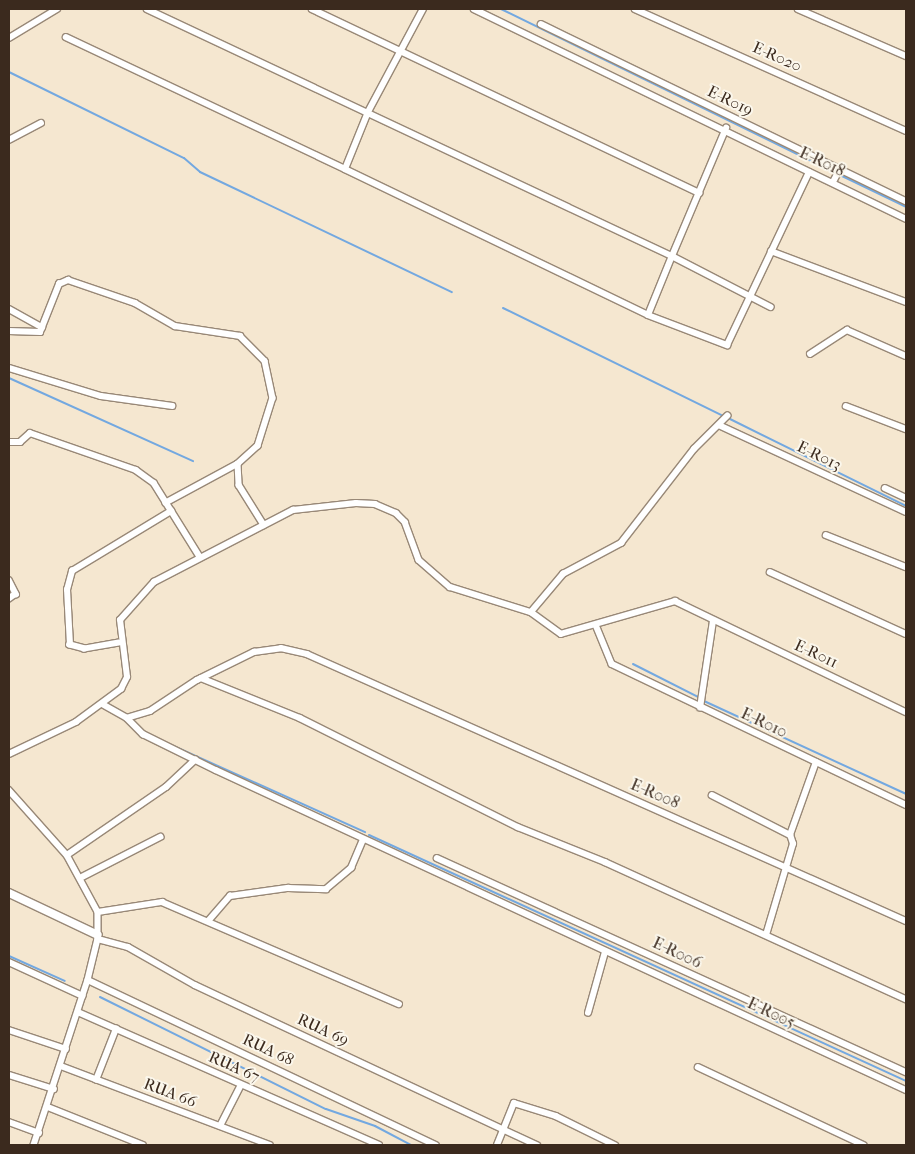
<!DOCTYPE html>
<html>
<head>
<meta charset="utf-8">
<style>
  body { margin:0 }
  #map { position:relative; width:915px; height:1154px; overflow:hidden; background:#f5e7d0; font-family:"IM FELL French Canon",serif }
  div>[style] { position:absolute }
  .stream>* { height:2px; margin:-1px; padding:0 1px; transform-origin:1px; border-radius:1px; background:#73a8e0 }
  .roads { filter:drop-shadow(1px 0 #988877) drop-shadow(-1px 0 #988877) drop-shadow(0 1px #988877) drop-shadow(0 -1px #988877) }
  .street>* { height:5.5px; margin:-2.75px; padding:0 2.75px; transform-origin:2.75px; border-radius:2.75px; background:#fff }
  .secondary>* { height:8px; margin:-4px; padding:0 4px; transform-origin:4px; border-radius:4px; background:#fff }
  span { translate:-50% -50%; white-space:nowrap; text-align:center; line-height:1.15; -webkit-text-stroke:4px #fbf7ec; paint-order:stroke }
  .street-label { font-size:16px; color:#3b2a1e }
  .frame { position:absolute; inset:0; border:10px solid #3b2a1e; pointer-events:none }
</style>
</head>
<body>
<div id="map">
  <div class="stream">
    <i style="left:501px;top:9px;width:370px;rotate:26.1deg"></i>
    <i style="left:9px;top:72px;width:195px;rotate:26.2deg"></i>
    <i style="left:184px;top:158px;width:21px;rotate:41deg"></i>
    <i style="left:200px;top:172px;width:279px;rotate:25.5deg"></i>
    <i style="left:842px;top:176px;width:71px;rotate:25.8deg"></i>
    <i style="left:503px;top:308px;width:245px;rotate:26.1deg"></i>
    <i style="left:9px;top:378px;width:202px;rotate:24.3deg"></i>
    <i style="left:728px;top:418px;width:199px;rotate:26.3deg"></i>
    <i style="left:633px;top:664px;width:75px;rotate:26.9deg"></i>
    <i style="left:704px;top:701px;width:222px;rotate:24.7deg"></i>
    <i style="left:169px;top:744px;width:215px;rotate:24.2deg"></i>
    <i style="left:369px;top:835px;width:591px;rotate:24.61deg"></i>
    <i style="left:9px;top:956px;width:61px;rotate:24.1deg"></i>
    <i style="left:100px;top:997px;width:252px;rotate:26.4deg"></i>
    <i style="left:326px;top:1109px;width:52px;rotate:19.1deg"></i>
    <i style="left:375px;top:1126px;width:41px;rotate:27.8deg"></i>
  </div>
  <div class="roads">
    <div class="street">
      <i style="left:147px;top:9px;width:580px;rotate:25.2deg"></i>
      <i style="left:672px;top:256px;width:139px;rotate:-67.1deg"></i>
      <i style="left:312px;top:9px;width:429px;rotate:25.4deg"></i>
      <i style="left:474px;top:9px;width:480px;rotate:25.9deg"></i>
      <i style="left:635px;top:9px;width:297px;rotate:24.2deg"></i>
      <i style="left:798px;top:9px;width:118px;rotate:23.5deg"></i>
      <i style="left:541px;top:24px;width:406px;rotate:25.9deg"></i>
      <i style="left:66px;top:37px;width:309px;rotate:25.3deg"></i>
      <i style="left:345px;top:169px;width:61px;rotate:-68deg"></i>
      <i style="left:368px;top:112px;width:117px;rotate:-61.9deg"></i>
      <i style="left:9px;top:38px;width:56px;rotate:-31.1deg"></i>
      <i style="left:9px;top:140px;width:36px;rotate:-28deg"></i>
      <i style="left:345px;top:169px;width:336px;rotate:25.7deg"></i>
      <i style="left:648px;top:315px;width:85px;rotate:20.8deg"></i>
      <i style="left:727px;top:345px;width:191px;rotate:-64.6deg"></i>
      <i style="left:833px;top:182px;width:15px;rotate:-62deg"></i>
      <i style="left:771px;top:251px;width:144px;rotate:20.7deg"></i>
      <i style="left:9px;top:309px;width:38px;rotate:29deg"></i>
      <i style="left:648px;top:315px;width:64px;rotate:-67.9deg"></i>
      <i style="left:672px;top:256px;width:111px;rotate:27.3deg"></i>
      <i style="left:9px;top:331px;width:31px;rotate:2deg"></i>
      <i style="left:40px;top:332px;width:52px;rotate:-68.4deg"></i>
      <i style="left:59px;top:284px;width:10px;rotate:-24deg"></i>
      <i style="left:68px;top:280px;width:71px;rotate:18.9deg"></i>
      <i style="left:135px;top:303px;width:46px;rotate:29.9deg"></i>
      <i style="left:175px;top:326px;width:66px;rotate:8.7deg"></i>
      <i style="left:240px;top:336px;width:35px;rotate:45deg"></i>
      <i style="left:265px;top:361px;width:38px;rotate:78deg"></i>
      <i style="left:273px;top:398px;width:50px;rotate:107.4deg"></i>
      <i style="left:258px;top:446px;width:27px;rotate:138deg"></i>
      <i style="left:238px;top:464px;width:82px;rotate:151.6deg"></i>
      <i style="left:810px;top:354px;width:44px;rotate:-33deg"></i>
      <i style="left:847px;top:330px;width:64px;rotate:23.8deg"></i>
      <i style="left:9px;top:368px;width:96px;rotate:16.9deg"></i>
      <i style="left:101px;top:396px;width:72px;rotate:8deg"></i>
      <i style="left:846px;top:406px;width:64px;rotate:21deg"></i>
      <i style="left:719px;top:425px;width:206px;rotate:24.9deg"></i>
      <i style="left:9px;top:442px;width:11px"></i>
      <i style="left:20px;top:442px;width:13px;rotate:-42deg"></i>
      <i style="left:30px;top:433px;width:112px;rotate:19.2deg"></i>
      <i style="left:136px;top:470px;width:22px;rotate:36deg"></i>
      <i style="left:154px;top:483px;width:87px;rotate:58.1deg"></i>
      <i style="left:238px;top:464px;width:21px;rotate:87deg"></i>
      <i style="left:239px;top:485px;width:47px;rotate:58deg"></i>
      <i style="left:885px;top:488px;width:23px;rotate:25deg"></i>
      <i style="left:826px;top:535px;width:86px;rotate:21.8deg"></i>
      <i style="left:770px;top:572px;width:149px;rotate:24.5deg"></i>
      <i style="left:9px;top:580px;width:16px;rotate:63deg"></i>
      <i style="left:16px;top:594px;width:9px;rotate:144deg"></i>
      <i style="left:531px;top:612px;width:50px;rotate:-49.9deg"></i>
      <i style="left:563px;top:574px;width:66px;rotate:-28.1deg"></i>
      <i style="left:621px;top:543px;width:119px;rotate:-52.2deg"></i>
      <i style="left:694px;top:449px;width:47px;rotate:-45deg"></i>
      <i style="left:596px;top:625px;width:42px;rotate:67.7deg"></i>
      <i style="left:612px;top:664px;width:326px;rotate:25.6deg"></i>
      <i style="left:119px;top:643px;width:35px;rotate:170deg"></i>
      <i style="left:85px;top:649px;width:16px;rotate:-165deg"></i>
      <i style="left:70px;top:645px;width:55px;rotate:-93.1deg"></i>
      <i style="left:67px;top:590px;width:20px;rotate:-75deg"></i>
      <i style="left:72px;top:571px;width:116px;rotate:-31.2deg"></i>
      <i style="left:201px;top:678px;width:107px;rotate:22deg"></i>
      <i style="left:300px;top:718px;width:244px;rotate:26.6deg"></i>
      <i style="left:518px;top:827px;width:94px;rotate:21.9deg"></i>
      <i style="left:605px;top:862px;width:331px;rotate:24.5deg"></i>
      <i style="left:104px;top:705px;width:26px;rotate:29deg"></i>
      <i style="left:127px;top:718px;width:23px;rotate:45deg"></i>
      <i style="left:143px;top:734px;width:81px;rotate:26.3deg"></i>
      <i style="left:216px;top:770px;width:761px;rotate:24.88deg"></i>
      <i style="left:700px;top:708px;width:88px;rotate:-81.5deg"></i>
      <i style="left:127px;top:718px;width:24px;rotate:-17deg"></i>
      <i style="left:150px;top:711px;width:56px;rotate:-33.4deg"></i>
      <i style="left:197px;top:680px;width:64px;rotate:-26.2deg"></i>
      <i style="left:254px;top:652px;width:27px;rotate:-8deg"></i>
      <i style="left:281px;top:648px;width:27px;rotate:13deg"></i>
      <i style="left:307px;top:654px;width:656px;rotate:24.02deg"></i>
      <i style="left:9px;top:754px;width:74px;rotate:-25.5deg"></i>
      <i style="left:76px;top:722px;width:56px;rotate:-36.3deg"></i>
      <i style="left:121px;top:689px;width:13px;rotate:-63deg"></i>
      <i style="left:127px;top:677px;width:57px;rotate:-97deg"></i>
      <i style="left:120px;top:620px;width:51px;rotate:-48.2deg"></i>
      <i style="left:154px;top:582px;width:157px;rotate:-27.4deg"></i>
      <i style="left:293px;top:510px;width:63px;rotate:-6.3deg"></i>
      <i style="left:356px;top:503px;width:19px;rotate:3deg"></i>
      <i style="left:375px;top:504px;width:23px;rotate:23deg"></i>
      <i style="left:396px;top:513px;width:13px;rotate:45deg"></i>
      <i style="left:405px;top:522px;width:40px;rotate:69.8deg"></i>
      <i style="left:419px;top:560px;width:41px;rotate:41.1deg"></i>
      <i style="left:450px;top:587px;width:85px;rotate:17.2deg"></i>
      <i style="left:531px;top:612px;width:37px;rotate:36deg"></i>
      <i style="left:561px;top:634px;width:119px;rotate:-16.1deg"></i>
      <i style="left:675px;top:601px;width:256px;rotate:25.7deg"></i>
      <i style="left:9px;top:790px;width:87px;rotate:48.3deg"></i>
      <i style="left:67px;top:855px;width:65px;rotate:61.5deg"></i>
      <i style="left:98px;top:912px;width:27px;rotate:90deg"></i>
      <i style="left:98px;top:939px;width:42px;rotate:103.7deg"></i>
      <i style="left:88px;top:980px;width:174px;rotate:108.1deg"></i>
      <i style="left:712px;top:795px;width:88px;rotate:27.1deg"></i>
      <i style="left:790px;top:835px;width:77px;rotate:-70.4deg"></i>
      <i style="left:67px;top:855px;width:120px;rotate:-34.5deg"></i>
      <i style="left:166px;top:787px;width:40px;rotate:-43deg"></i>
      <i style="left:437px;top:858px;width:516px;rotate:24.53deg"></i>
      <i style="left:82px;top:877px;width:88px;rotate:-27.1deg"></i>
      <i style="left:98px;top:912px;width:65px;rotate:-8.9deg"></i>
      <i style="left:162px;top:902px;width:258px;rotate:23.3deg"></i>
      <i style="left:209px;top:920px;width:32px;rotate:-49deg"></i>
      <i style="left:230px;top:896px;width:59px;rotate:-7.9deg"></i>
      <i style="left:288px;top:888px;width:38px;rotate:2deg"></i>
      <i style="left:326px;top:889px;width:33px;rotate:-40deg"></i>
      <i style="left:351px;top:868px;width:30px;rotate:-67deg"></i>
      <i style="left:766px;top:935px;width:95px;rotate:-73.5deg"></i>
      <i style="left:793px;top:844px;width:9px;rotate:-108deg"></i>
      <i style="left:98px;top:939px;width:31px;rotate:15deg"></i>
      <i style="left:128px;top:947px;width:77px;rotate:29.6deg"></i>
      <i style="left:195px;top:985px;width:378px;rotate:25.1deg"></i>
      <i style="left:9px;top:962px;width:81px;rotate:24.7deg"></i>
      <i style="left:88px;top:980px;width:385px;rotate:25.4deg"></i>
      <i style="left:78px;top:1012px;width:329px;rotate:23.8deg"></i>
      <i style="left:588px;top:1013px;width:63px;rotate:-74.4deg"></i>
      <i style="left:9px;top:1030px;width:60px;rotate:18.4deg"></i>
      <i style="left:61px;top:1066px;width:223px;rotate:20.7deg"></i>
      <i style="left:698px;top:1067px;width:183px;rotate:25.2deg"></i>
      <i style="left:9px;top:1075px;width:47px;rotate:17.3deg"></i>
      <i style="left:96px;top:1080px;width:55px;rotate:-68.6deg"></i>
      <i style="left:48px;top:1107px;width:102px;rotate:21.8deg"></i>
      <i style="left:9px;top:1122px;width:32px;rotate:20deg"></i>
      <i style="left:220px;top:1126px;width:46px;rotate:-62.9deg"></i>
      <i style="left:497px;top:1145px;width:45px;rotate:-68deg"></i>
      <i style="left:514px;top:1103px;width:44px;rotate:17.2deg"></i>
      <i style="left:556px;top:1116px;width:66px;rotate:26.2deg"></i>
    </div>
    <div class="secondary">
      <i style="left:9px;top:893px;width:98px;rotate:25.3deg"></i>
    </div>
  </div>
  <div class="street-label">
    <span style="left:777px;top:57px;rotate:24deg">E-R020</span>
    <span style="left:730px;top:101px;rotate:26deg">E-R019</span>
    <span style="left:822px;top:162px;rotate:25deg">E-R018</span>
    <span style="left:819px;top:456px;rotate:26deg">E-R013</span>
    <span style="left:816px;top:654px;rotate:25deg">E-R011</span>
    <span style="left:764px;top:723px;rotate:25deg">E-R010</span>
    <span style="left:655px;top:794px;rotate:23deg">E-R008</span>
    <span style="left:677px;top:953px;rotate:25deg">E-R006</span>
    <span style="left:771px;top:1013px;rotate:25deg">E-R005</span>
    <span style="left:323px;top:1030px;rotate:25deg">RUA 69</span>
    <span style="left:268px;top:1050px;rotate:25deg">RUA 68</span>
    <span style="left:234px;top:1067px;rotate:24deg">RUA 67</span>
    <span style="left:170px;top:1093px;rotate:21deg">RUA 66</span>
  </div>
  <div class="frame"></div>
</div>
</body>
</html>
